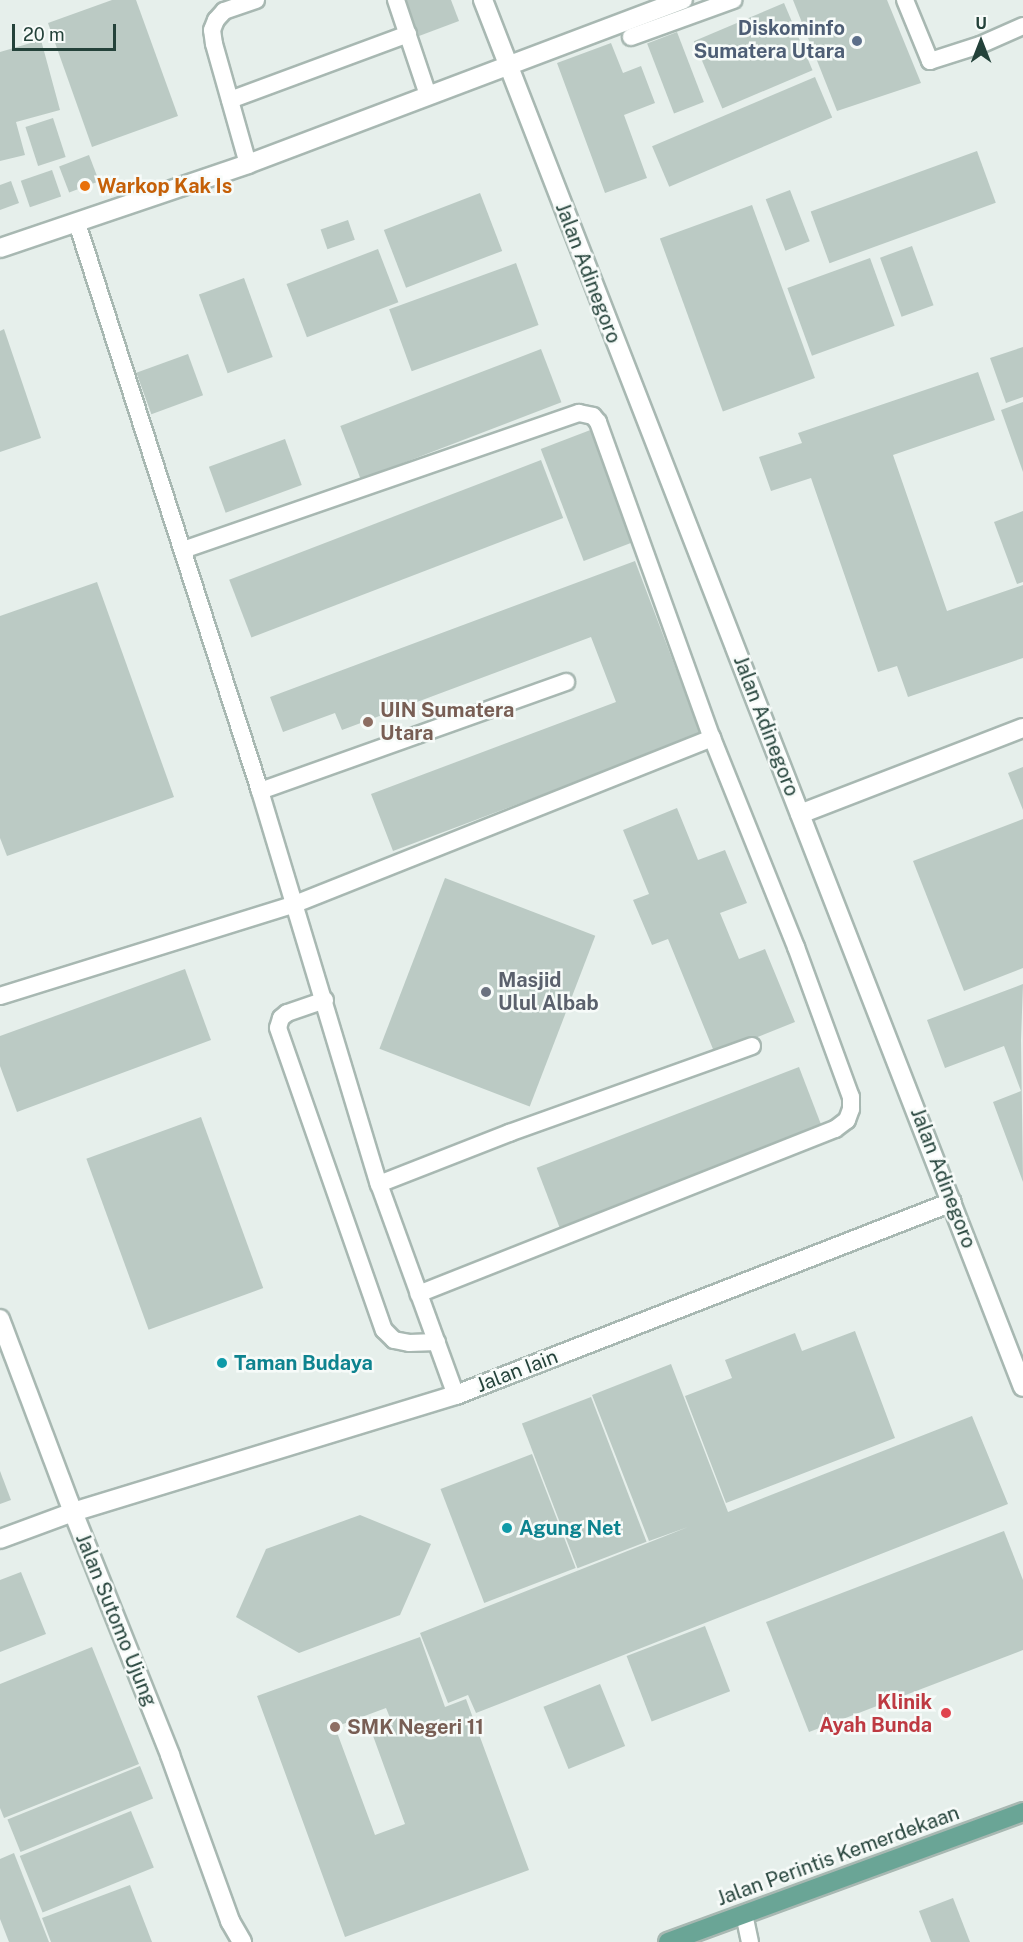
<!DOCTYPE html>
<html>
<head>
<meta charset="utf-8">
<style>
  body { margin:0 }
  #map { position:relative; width:1023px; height:1942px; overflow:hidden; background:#e6efeb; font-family:"Public Sans",sans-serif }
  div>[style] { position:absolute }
  .building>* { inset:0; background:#bbcac4; transform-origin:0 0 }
  .roads { filter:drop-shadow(2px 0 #a8b8b2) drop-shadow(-2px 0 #a8b8b2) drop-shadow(0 2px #a8b8b2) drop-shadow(0 -2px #a8b8b2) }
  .lane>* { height:16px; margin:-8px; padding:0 8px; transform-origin:8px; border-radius:8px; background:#fff }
  .street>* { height:18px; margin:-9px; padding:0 9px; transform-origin:9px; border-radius:9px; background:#fff }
  .secondary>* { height:18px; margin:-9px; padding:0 9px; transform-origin:9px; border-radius:9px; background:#fff }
  .primary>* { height:18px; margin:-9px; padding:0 9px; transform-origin:9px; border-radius:9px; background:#6aa596 }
  .dots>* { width:16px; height:16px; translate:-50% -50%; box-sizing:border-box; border:3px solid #f7fbf9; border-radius:50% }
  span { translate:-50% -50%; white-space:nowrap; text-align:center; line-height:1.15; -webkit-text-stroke:5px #f7fbf9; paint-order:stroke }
  .service-label { font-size:20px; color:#4e5e75; font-weight:700 }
  .right { translate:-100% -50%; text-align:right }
  .food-label { font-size:20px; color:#c56008; font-weight:700 }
  .left { translate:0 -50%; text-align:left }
  .street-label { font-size:20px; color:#24423a }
  .education-label { font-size:20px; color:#785e54; font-weight:700 }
  .worship-label { font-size:20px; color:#5b616d; font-weight:700 }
  .culture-label { font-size:20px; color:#0d838f; font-weight:700 }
  .health-label { font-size:20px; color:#be3a42; font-weight:700 }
  .north { position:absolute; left:951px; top:12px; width:60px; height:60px; -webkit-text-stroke:4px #f7fbf9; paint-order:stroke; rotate:0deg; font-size:16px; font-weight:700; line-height:24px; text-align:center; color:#24423a }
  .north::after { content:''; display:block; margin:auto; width:21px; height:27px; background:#24423a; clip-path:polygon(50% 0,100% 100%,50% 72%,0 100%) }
  .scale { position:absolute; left:12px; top:24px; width:104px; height:27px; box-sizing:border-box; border:3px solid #24423a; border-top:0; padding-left:8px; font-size:18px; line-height:21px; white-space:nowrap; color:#24423a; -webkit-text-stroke:4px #f7fbf9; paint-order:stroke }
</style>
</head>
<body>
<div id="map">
  <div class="building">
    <i style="clip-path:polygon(112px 0,136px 0,178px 116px,92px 147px,48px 23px)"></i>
    <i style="clip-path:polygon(406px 0,451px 0,459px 21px,419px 36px)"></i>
    <i style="clip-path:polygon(793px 0,887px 0,921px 83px,837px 111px)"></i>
    <i style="left:784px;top:3px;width:73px;height:98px;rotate:67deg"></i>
    <i style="left:677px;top:32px;width:75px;height:32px;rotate:69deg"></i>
    <i style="clip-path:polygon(41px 40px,60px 110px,16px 122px,25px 155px,0 161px,0 52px)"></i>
    <i style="clip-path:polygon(611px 43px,623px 73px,641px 66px,655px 103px,624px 115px,647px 178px,605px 193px,557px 63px)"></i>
    <i style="left:815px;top:77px;width:44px;height:177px;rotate:67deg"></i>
    <i style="left:53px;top:118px;width:41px;height:29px;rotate:72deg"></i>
    <i style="left:977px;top:151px;width:55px;height:177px;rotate:70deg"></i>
    <i style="left:89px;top:155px;width:28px;height:32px;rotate:69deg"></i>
    <i style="left:52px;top:170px;width:28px;height:33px;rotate:71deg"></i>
    <i style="clip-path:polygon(11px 181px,19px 203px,0 210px,0 185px)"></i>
    <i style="left:790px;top:190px;width:55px;height:26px;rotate:69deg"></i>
    <i style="left:480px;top:193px;width:62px;height:103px;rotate:69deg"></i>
    <i style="left:752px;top:205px;width:184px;height:98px;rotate:70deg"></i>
    <i style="left:348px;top:220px;width:21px;height:29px;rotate:71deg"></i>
    <i style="left:912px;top:246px;width:63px;height:34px;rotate:70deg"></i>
    <i style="left:378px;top:249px;width:57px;height:98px;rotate:69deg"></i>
    <i style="left:870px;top:258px;width:72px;height:88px;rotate:70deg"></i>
    <i style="left:516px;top:263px;width:66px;height:135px;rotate:70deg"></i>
    <i style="left:244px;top:278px;width:84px;height:48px;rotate:70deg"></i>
    <i style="clip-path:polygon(4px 329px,41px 438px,0 452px,0 331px)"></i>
    <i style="clip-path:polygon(1023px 347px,1023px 397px,1006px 403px,990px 358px)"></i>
    <i style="left:541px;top:349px;width:57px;height:215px;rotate:69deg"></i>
    <i style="left:188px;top:354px;width:44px;height:55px;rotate:70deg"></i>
    <i style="clip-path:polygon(978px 372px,995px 420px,893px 455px,947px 611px,1023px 585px,1023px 658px,908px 697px,897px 666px,878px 672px,811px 478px,771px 491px,759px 457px,802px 443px,798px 433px)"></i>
    <i style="clip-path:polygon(1023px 402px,1023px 472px,1001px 410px)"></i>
    <i style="left:593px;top:429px;width:120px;height:56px;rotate:69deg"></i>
    <i style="left:285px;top:439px;width:49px;height:81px;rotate:70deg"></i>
    <i style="left:541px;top:460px;width:62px;height:334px;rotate:69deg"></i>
    <i style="clip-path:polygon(1023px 511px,1023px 582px,1017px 584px,994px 522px)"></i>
    <i style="clip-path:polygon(635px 561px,701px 735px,393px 851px,371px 794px,616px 702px,591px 637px,342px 730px,335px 713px,283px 732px,270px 697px)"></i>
    <i style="clip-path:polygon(97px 582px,174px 797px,7px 856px,0 838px,0 616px)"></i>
    <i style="clip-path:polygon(1023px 767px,1023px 810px,1008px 773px)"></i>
    <i style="clip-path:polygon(677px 808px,698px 860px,725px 850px,747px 903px,720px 913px,739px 959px,765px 949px,795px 1022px,715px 1054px,668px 939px,652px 945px,633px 900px,649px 894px,623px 830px)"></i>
    <i style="clip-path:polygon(1023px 819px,1023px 968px,964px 991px,913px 861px)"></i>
    <i style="left:445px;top:878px;width:161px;height:183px;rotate:21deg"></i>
    <i style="clip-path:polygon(185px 969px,211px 1040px,17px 1112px,0 1066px,0 1036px)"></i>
    <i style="clip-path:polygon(1023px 984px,1021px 1040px,1023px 1182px,993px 1102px,1021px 1091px,1004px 1046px,945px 1068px,927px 1020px)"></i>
    <i style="left:799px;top:1067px;width:68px;height:281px;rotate:69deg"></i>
    <i style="left:201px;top:1117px;width:182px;height:122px;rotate:70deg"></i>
    <i style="clip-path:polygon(855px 1331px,895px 1438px,726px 1503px,685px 1396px,732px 1378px,725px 1360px,795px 1333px,802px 1351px)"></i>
    <i style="clip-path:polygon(671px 1364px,728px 1512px,972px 1416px,1008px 1504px,476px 1713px,468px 1695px,448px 1703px,420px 1633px,688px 1527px,649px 1541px,592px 1395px)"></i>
    <i style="left:591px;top:1397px;width:155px;height:74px;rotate:69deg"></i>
    <i style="left:532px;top:1454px;width:122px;height:98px;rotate:69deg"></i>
    <i style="clip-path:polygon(0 1471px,11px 1500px,0 1504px)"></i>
    <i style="clip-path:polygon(360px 1515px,431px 1544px,400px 1615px,299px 1653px,236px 1617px,266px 1549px)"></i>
    <i style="clip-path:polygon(1004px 1531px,1023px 1580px,1023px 1650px,809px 1732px,766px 1622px)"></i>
    <i style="clip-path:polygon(21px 1572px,46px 1634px,0 1652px,0 1580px)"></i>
    <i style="left:705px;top:1626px;width:70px;height:84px;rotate:69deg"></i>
    <i style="clip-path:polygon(evenodd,420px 1637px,445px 1707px,466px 1699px,529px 1870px,345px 1937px,257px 1696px,420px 1637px,386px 1708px,393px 1725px,372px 1733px,405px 1824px,375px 1835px,335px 1727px,386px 1708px)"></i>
    <i style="clip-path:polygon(92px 1647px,139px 1764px,4px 1818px,0 1808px,0 1684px)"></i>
    <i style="left:600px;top:1684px;width:67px;height:61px;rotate:68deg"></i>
    <i style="left:140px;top:1766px;width:35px;height:143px;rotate:68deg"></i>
    <i style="left:131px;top:1811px;width:61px;height:120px;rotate:68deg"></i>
    <i style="clip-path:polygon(14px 1853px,49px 1942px,9px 1942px,0 1919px,0 1859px)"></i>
    <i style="clip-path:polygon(130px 1885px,152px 1942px,51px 1942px,42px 1918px)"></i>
    <i style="clip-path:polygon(953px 1898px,970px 1942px,931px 1942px,919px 1911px)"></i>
  </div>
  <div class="roads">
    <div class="lane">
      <i style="left:396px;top:0;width:100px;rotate:71.4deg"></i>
      <i style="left:905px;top:0;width:66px;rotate:67.7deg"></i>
      <i style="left:930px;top:61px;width:52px;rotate:-17.7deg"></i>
      <i style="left:980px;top:45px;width:47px;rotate:-23.8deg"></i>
      <i style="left:631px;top:37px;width:109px;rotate:-19.9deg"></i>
      <i style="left:230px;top:100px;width:190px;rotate:-20.3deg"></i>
      <i style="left:248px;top:164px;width:125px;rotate:-105.8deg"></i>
      <i style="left:214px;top:44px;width:14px;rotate:-98deg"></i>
      <i style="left:212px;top:30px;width:11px;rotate:-68deg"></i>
      <i style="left:216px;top:20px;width:12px;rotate:-48deg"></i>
      <i style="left:224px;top:11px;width:34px;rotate:-19deg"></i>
      <i style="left:77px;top:223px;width:597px;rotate:72.14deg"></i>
      <i style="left:260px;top:791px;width:411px;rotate:73.2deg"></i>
      <i style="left:379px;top:1184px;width:225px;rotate:70deg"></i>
      <i style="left:183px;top:550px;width:419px;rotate:-19.1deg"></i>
      <i style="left:579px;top:413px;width:14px;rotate:12deg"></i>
      <i style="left:593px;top:416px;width:8px;rotate:50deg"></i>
      <i style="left:598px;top:422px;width:336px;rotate:70.2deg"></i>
      <i style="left:712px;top:738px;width:225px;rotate:68.1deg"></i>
      <i style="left:796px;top:947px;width:160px;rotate:69.9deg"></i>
      <i style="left:851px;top:1097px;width:12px;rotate:90deg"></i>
      <i style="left:851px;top:1109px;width:12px;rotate:110deg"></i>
      <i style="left:847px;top:1120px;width:15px;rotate:143deg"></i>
      <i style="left:835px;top:1129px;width:448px;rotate:158.4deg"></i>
      <i style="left:260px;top:791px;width:325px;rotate:-19.6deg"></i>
      <i style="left:0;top:996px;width:309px;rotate:-17.3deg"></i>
      <i style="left:295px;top:904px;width:449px;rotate:-21.7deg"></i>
      <i style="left:325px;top:1000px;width:40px;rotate:161.1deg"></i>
      <i style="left:287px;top:1013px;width:8px;rotate:140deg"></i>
      <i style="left:281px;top:1018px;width:10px;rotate:107deg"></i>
      <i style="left:278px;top:1028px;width:320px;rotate:70.7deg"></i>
      <i style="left:384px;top:1330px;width:14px;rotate:45deg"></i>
      <i style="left:394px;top:1340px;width:15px;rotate:11deg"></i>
      <i style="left:409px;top:1343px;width:28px;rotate:-2deg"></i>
      <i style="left:379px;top:1184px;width:140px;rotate:-21.4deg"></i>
      <i style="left:509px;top:1133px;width:258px;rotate:-19.7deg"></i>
      <i style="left:744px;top:1914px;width:29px;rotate:78deg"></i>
    </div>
    <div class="street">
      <i style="left:483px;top:0;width:1488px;rotate:68.73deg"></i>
      <i style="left:0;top:248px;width:262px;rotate:-18.7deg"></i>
      <i style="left:248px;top:164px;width:465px;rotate:-20.7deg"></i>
      <i style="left:800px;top:814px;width:239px;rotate:-21.1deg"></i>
      <i style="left:0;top:1539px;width:78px;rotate:-20.3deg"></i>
      <i style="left:73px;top:1512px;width:400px;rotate:-17deg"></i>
      <i style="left:456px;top:1395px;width:532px;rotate:-21.26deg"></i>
    </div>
    <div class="secondary">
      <i style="left:0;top:1319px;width:206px;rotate:69.3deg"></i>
      <i style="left:73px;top:1512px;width:262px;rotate:68.2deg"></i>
      <i style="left:170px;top:1755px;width:177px;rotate:70.1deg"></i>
      <i style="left:230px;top:1921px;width:24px;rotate:60deg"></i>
    </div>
    <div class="primary">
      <i style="left:668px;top:1942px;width:378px;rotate:-20.1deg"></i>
    </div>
  </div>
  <div class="dots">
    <i style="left:857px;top:41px;background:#5c6f8a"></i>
    <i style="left:85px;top:186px;background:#e8710a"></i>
    <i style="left:368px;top:722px;background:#8d6e63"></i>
    <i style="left:486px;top:992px;background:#6b7280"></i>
    <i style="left:222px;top:1363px;background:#0f9aa8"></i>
    <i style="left:507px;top:1528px;background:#0f9aa8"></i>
    <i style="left:946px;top:1713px;background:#e0444e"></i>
    <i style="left:335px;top:1727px;background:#8d6e63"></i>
  </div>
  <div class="service-label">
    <span class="right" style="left:845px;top:40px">Diskominfo<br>Sumatera Utara</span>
  </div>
  <div class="food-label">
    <span class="left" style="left:97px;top:186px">Warkop Kak Is</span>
  </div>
  <div class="street-label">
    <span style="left:588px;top:273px;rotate:69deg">Jalan Adinegoro</span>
    <span style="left:766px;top:726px;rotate:69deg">Jalan Adinegoro</span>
    <span style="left:943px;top:1178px;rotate:69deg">Jalan Adinegoro</span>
    <span style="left:517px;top:1371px;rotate:-21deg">Jalan Iain</span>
    <span style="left:116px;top:1620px;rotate:68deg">Jalan Sutomo Ujung</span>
    <span style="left:838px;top:1856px;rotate:-20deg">Jalan Perintis Kemerdekaan</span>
  </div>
  <div class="education-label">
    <span class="left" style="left:380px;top:722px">UIN Sumatera<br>Utara</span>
    <span class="left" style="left:347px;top:1727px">SMK Negeri 11</span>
  </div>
  <div class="worship-label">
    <span class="left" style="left:498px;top:992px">Masjid<br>Ulul Albab</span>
  </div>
  <div class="culture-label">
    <span class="left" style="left:234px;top:1363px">Taman Budaya</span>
    <span class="left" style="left:519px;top:1528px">Agung Net</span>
  </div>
  <div class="health-label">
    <span class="right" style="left:932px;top:1714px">Klinik<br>Ayah Bunda</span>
  </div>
  <div class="north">U</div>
  <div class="scale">20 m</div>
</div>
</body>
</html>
